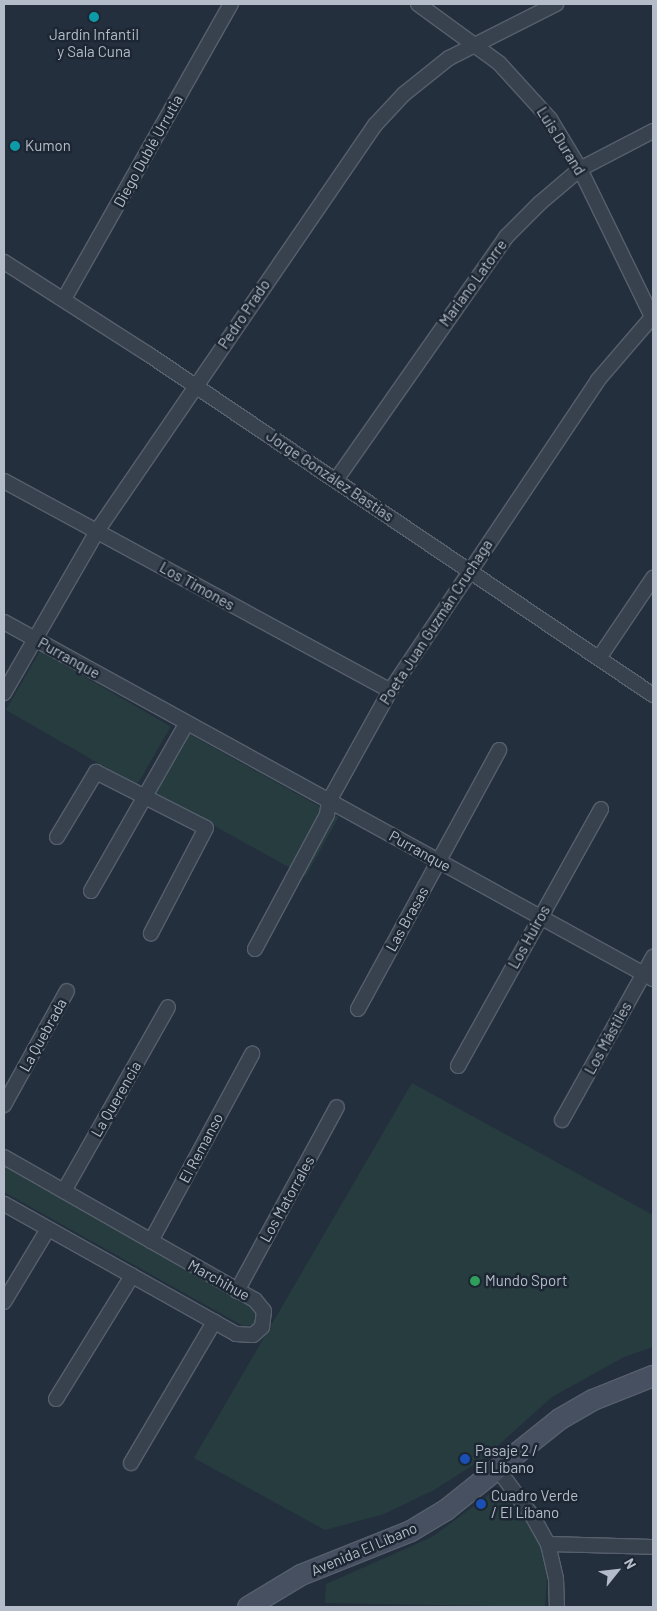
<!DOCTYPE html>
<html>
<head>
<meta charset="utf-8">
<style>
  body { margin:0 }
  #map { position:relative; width:657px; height:1611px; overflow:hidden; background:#242f3e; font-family:Barlow,sans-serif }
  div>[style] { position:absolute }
  .green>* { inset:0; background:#263c3f; transform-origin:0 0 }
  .roads { filter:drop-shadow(1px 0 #565f6c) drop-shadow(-1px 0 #565f6c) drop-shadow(0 1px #565f6c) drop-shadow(0 -1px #565f6c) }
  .street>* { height:14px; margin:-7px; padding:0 7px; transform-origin:7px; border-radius:7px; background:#38414e }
  .secondary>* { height:20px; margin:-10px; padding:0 10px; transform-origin:10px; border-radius:10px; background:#465061 }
  .dots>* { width:14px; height:14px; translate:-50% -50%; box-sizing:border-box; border:2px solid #1d2633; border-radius:50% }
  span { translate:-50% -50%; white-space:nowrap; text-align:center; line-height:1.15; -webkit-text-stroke:5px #1d2633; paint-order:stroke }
  .poi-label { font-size:15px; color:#b4bcc9 }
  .left { translate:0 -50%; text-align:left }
  .street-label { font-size:15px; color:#b4bcc9 }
  .frame { position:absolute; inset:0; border:5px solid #b4bcc9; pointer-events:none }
  .north { position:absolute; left:592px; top:1546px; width:50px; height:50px; -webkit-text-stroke:4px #1d2633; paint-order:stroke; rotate:61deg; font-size:14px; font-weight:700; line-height:20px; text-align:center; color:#b4bcc9 }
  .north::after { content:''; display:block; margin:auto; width:18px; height:22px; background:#b4bcc9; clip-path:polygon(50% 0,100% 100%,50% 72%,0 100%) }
</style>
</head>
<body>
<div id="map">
  <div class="green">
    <i style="left:40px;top:651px;width:151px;height:68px;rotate:30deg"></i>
    <i style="left:189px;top:734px;width:171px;height:68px;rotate:29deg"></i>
    <i style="clip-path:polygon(412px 1083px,653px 1215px,653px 1347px,624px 1357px,552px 1397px,484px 1458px,434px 1490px,384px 1514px,325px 1530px,194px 1458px)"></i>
    <i style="clip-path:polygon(4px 1163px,254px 1305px,259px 1317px,253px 1325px,243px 1326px,4px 1192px)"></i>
    <i style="clip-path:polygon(497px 1489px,510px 1492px,541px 1542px,547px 1578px,545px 1607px,325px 1603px,326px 1584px,432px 1537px)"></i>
  </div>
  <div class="roads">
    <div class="street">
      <i style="left:418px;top:4px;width:100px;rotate:36.1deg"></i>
      <i style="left:499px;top:63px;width:76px;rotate:47.7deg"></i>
      <i style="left:550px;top:119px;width:58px;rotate:59deg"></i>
      <i style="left:580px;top:169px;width:167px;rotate:64deg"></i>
      <i style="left:4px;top:262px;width:171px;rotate:32.6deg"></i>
      <i style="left:148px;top:354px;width:609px;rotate:34.03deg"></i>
      <i style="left:64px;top:299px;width:339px;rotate:-60.5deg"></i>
      <i style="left:336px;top:480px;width:297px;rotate:-55deg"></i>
      <i style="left:506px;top:237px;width:48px;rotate:-45deg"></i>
      <i style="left:540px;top:203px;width:52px;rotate:-40.4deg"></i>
      <i style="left:580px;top:169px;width:82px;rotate:-27.5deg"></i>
      <i style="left:4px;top:481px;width:439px;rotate:28.5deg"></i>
      <i style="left:4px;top:622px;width:741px;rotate:28.81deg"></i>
      <i style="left:599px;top:658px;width:97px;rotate:-56deg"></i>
      <i style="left:4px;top:693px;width:187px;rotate:-60.1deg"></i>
      <i style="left:97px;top:531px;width:492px;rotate:-55.6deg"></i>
      <i style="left:375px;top:125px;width:42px;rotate:-46.9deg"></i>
      <i style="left:404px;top:94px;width:58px;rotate:-38.7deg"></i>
      <i style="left:449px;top:58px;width:120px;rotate:-26.8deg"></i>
      <i style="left:57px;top:837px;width:76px;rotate:-59deg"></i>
      <i style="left:96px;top:772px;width:123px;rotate:27deg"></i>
      <i style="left:206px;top:828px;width:119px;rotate:117.6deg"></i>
      <i style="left:91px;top:891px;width:193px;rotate:-60.3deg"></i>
      <i style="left:255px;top:949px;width:152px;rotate:-61.8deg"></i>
      <i style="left:327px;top:815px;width:14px;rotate:-82deg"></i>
      <i style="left:329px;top:801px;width:126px;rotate:-61deg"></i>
      <i style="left:390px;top:691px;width:374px;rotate:-56.2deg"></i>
      <i style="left:598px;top:380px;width:84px;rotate:-49.3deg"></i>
      <i style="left:358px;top:1009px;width:295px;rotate:-61.4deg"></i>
      <i style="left:458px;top:1066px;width:294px;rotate:-60.9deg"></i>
      <i style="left:4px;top:1105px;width:130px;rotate:-61.1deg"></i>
      <i style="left:562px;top:1120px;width:187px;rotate:-60.8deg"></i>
      <i style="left:4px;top:1157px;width:289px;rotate:29.7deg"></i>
      <i style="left:255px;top:1300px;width:14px;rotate:51deg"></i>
      <i style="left:264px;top:1311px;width:16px;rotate:97deg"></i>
      <i style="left:262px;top:1327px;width:12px;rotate:138deg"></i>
      <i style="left:253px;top:1335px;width:17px;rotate:-177deg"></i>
      <i style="left:236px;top:1334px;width:266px;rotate:-150.7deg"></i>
      <i style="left:64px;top:1191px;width:211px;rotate:-60.5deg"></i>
      <i style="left:151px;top:1241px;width:213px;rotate:-61.6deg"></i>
      <i style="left:237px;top:1291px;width:209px;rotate:-61.5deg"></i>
      <i style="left:4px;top:1302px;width:85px;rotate:-58.9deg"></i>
      <i style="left:56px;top:1399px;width:145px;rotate:-58.3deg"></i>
      <i style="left:131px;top:1463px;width:164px;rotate:-59.5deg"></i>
      <i style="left:497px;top:1468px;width:61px;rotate:53.7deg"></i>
      <i style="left:533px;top:1517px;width:31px;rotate:61deg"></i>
      <i style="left:548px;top:1544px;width:36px;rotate:77deg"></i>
      <i style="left:556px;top:1579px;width:28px;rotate:88deg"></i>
      <i style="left:548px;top:1544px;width:105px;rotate:1.6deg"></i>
    </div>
    <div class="secondary">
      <i style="left:248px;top:1607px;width:62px;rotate:-31.1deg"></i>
      <i style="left:301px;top:1575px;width:118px;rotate:-21.8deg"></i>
      <i style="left:411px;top:1531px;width:41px;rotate:-31deg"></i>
      <i style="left:446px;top:1510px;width:146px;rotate:-38.6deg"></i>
      <i style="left:560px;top:1419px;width:38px;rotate:-30deg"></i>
      <i style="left:593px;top:1400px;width:65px;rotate:-21.8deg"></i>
    </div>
  </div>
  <div class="dots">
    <i style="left:94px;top:17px;background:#0f9aa8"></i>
    <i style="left:15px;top:146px;background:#0f9aa8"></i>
    <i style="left:475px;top:1281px;background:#2e9e5b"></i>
    <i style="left:465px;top:1459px;background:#1a4fb4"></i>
    <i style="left:481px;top:1504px;background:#1a4fb4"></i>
  </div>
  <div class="poi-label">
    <span style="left:94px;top:43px">Jardín Infantil<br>y Sala Cuna</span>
    <span class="left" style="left:25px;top:146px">Kumon</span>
    <span class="left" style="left:485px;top:1281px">Mundo Sport</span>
    <span class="left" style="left:475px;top:1459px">Pasaje 2 /<br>El Líbano</span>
    <span class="left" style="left:491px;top:1504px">Cuadro Verde<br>/ El Líbano</span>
  </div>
  <div class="street-label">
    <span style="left:561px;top:141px;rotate:58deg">Luis Durand</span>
    <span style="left:148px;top:151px;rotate:-61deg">Diego Dublé Urrutia</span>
    <span style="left:473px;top:283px;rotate:-54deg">Mariano Latorre</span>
    <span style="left:244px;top:314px;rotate:-56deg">Pedro Prado</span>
    <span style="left:330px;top:476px;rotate:34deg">Jorge González Bastías</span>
    <span style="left:197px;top:586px;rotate:29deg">Los Timones</span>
    <span style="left:436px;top:622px;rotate:-57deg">Poeta Juan Guzmán Cruchaga</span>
    <span style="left:69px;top:658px;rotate:29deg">Purranque</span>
    <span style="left:420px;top:851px;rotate:29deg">Purranque</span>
    <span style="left:407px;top:919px;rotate:-61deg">Las Brasas</span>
    <span style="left:529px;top:937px;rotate:-61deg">Los Huiros</span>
    <span style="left:43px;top:1035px;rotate:-61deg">La Quebrada</span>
    <span style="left:608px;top:1038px;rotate:-61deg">Los Mástiles</span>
    <span style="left:116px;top:1099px;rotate:-60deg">La Querencia</span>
    <span style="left:201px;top:1148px;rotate:-62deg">El Remanso</span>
    <span style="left:287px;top:1199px;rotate:-61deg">Los Matorrales</span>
    <span style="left:219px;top:1280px;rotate:29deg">Marchihue</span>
    <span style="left:364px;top:1549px;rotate:-23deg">Avenida El Líbano</span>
  </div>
  <div class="frame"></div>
  <div class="north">N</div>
</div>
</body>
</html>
